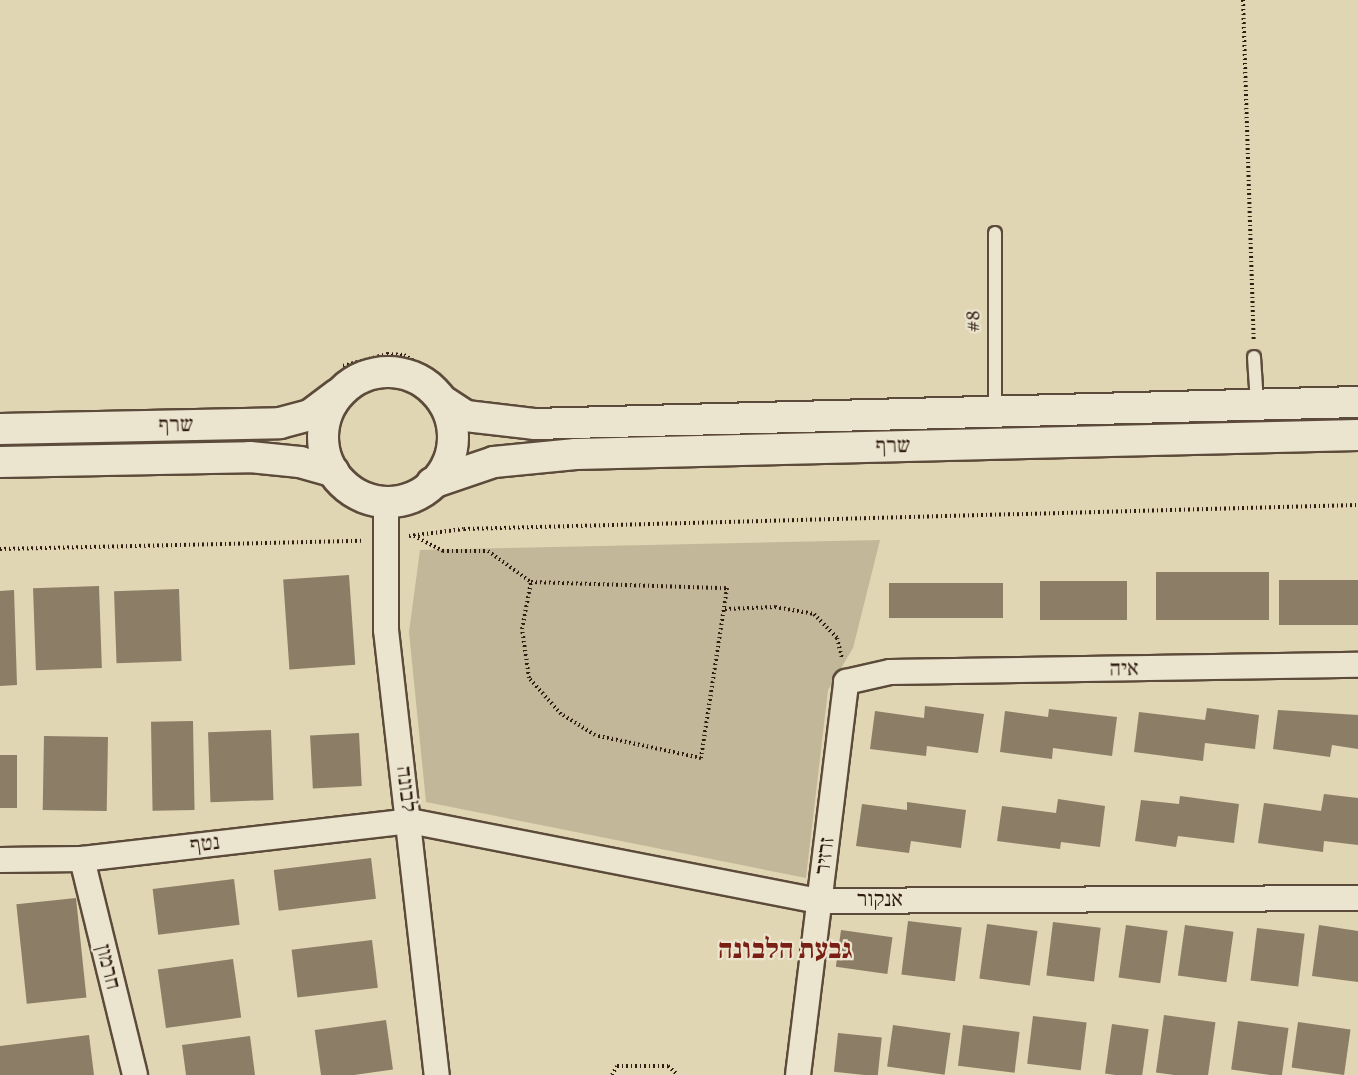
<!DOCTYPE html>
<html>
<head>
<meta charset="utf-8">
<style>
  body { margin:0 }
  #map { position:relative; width:1358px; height:1075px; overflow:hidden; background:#e0d6b3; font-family:Alegreya,"Frank Ruhl Libre",serif }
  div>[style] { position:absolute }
  .green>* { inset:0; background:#c2b798 }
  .building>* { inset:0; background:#8c7d66; transform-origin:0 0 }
  .path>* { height:4px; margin-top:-2px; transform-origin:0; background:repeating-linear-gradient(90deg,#301d12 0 1.5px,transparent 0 4.5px) }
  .roads { filter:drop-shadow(2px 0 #5c4b3a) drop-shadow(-2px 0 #5c4b3a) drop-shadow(0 2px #5c4b3a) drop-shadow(0 -2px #5c4b3a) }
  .service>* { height:12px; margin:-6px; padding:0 6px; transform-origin:6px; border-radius:6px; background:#ebe4ce }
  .minor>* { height:24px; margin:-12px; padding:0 12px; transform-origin:12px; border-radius:12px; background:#ebe4ce }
  .tertiary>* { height:30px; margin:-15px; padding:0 15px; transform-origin:15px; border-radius:15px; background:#ebe4ce }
  .tertiary>.ring { margin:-15px; padding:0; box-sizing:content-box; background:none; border:30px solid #ebe4ce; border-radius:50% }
  span { translate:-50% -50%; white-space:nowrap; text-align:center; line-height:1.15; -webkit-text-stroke:4.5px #ebe4ce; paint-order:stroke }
  .street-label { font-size:22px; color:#301d12 }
  .district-label { font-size:28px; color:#7a1f14; font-weight:700 }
</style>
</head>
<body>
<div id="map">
  <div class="green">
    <i style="clip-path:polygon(880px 540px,853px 648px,828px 690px,806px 878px,426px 802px,409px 632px,420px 550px)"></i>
  </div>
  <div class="building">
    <i style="left:1269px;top:572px;width:48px;height:113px;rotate:90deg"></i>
    <i style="left:349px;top:575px;width:90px;height:66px;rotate:86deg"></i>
    <i style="left:1279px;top:580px;width:79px;height:45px"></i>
    <i style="left:1040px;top:581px;width:87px;height:39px"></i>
    <i style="left:889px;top:583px;width:114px;height:35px"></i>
    <i style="left:99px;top:586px;width:82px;height:66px;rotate:88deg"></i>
    <i style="left:179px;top:589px;width:72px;height:65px;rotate:88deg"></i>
    <i style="clip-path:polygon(14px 590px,17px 685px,0 686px,0 591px)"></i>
    <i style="clip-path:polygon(925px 706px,984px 714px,978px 753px,927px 746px,926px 756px,870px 749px,875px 711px,924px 718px)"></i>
    <i style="clip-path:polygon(1207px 708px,1259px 715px,1255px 749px,1205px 743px,1203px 761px,1134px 752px,1139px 712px,1205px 720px)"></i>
    <i style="clip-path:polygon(1049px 709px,1117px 717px,1112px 756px,1053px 748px,1052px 759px,1000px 752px,1005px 711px,1048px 717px)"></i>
    <i style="clip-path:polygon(1278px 710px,1358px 715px,1358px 749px,1332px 745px,1330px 757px,1273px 749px)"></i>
    <i style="left:193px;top:721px;width:89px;height:42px;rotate:89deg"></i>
    <i style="left:271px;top:730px;width:70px;height:63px;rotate:88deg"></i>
    <i style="left:359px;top:733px;width:53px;height:49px;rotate:87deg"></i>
    <i style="left:44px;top:736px;width:64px;height:74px;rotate:1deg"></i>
    <i style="left:0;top:755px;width:17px;height:53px"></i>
    <i style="clip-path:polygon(1324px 794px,1358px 798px,1358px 845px,1324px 841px,1323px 852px,1258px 843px,1264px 803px,1321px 811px)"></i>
    <i style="clip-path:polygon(1180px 796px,1239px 804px,1234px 843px,1178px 836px,1176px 847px,1135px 841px,1141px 800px,1179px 804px)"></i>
    <i style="clip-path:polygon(1058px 799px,1105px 806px,1100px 847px,1061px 842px,1060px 849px,997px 841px,1002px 806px,1056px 813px)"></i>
    <i style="clip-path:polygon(907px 802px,966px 810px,961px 848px,911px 841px,909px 853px,856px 846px,862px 804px,907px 810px)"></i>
    <i style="left:371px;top:858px;width:41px;height:98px;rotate:83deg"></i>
    <i style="left:234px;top:879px;width:46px;height:82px;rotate:83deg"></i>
    <i style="left:76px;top:898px;width:100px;height:60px;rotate:84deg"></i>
    <i style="left:908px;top:921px;width:54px;height:54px;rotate:7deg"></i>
    <i style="left:1053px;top:922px;width:48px;height:54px;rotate:7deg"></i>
    <i style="left:987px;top:924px;width:51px;height:55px;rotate:8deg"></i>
    <i style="left:1126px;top:925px;width:42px;height:53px;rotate:8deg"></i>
    <i style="left:1185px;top:925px;width:49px;height:51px;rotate:8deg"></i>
    <i style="clip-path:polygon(1319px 925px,1358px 931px,1358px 982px,1312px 976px)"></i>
    <i style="left:1257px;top:928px;width:48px;height:53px;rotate:7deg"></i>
    <i style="left:841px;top:930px;width:52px;height:37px;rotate:8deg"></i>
    <i style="left:372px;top:940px;width:48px;height:81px;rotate:83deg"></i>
    <i style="left:233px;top:959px;width:59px;height:76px;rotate:82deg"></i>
    <i style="left:1164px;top:1015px;width:52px;height:58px;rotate:8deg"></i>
    <i style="left:1033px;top:1016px;width:54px;height:48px;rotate:7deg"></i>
    <i style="left:386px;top:1020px;width:50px;height:72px;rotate:82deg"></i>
    <i style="left:1238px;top:1021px;width:51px;height:49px;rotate:8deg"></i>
    <i style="left:1298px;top:1022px;width:53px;height:46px;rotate:8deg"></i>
    <i style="left:1112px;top:1024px;width:37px;height:50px;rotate:8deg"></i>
    <i style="left:893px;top:1025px;width:58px;height:42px;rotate:8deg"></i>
    <i style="left:963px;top:1025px;width:57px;height:41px;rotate:7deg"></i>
    <i style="left:838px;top:1033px;width:44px;height:39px;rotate:6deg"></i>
    <i style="clip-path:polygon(89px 1035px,94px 1075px,0 1075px,0 1046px)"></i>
    <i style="clip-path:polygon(250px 1036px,255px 1075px,186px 1075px,182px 1045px)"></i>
  </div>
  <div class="path">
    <i style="left:1243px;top:0;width:341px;rotate:88.2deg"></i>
    <i style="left:343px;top:366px;width:46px;rotate:-15.3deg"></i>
    <i style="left:387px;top:354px;width:17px;rotate:3deg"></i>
    <i style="left:404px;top:355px;width:37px;rotate:31deg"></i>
    <i style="left:409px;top:536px;width:55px;rotate:-7.3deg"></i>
    <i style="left:464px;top:529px;width:894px;rotate:-1.54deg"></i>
    <i style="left:414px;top:536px;width:33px;rotate:27deg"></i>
    <i style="left:443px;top:551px;width:45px"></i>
    <i style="left:488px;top:551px;width:53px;rotate:35.8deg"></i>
    <i style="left:0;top:549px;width:362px;rotate:-1.3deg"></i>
    <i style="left:531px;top:582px;width:196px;rotate:1.8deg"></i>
    <i style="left:727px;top:588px;width:172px;rotate:98.7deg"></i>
    <i style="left:701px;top:758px;width:108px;rotate:-167.8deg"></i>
    <i style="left:595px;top:735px;width:40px;rotate:-148deg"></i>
    <i style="left:561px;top:714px;width:48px;rotate:-131.6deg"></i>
    <i style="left:529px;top:678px;width:49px;rotate:-98.1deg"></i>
    <i style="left:522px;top:629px;width:48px;rotate:-79.2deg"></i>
    <i style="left:725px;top:609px;width:50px;rotate:-2.3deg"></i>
    <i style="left:775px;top:607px;width:40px;rotate:10deg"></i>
    <i style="left:814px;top:614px;width:33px;rotate:46deg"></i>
    <i style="left:837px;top:638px;width:21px;rotate:76deg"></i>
    <i style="left:612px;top:1075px;width:10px;rotate:-61deg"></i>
    <i style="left:617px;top:1066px;width:51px"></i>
    <i style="left:668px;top:1066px;width:13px;rotate:42deg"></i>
  </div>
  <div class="roads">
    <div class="service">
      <i style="left:995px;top:233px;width:176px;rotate:90deg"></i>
      <i style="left:1254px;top:357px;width:47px;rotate:86.3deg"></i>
    </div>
    <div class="minor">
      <i style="left:386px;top:502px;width:128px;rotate:90deg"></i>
      <i style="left:386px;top:630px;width:448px;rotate:83.5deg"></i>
      <i style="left:82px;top:859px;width:222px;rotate:76.2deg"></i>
      <i style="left:0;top:860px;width:82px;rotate:-0.7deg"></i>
      <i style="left:82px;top:859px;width:330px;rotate:-6.6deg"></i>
      <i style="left:410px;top:821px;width:417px;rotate:11.1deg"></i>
      <i style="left:819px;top:901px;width:539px;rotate:-0.32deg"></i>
      <i style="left:798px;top:1075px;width:396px;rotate:-83deg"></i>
      <i style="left:846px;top:682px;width:45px;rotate:-12.8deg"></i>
      <i style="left:890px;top:672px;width:468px;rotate:-0.9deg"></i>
    </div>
    <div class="tertiary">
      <i class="ring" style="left:323px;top:372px;width:100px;height:100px"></i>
      <i style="left:443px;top:401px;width:27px;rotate:33deg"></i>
      <i style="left:466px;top:416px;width:68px;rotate:6.7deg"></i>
      <i style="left:534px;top:424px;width:824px;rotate:-1.53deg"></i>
      <i style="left:0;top:429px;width:280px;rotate:-1.2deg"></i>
      <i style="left:280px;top:423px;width:31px;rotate:-15deg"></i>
      <i style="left:310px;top:415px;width:35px;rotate:-37deg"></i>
      <i style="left:0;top:462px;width:250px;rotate:-1.1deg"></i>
      <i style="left:250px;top:457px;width:50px;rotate:5.7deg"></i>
      <i style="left:300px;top:462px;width:35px;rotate:16deg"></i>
      <i style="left:432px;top:483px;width:65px;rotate:-18.7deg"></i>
      <i style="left:494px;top:462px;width:82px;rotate:-5.6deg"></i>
      <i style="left:576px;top:454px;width:782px;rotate:-1.39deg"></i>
    </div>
  </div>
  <div class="street-label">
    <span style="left:973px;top:321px;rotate:-90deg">#8</span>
    <span style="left:176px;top:425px;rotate:-1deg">שרף</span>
    <span style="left:893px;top:446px;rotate:-1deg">שרף</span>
    <span style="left:1124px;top:669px;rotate:-1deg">איה</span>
    <span style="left:406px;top:789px;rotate:83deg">לבונה</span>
    <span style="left:205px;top:844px;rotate:-7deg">נטף</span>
    <span style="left:825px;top:856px;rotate:-83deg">זרזיר</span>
    <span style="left:880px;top:900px">אנקור</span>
    <span style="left:108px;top:967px;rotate:76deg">חרמון</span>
  </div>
  <div class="district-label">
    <span style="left:785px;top:949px">גבעת הלבונה</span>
  </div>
</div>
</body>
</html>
